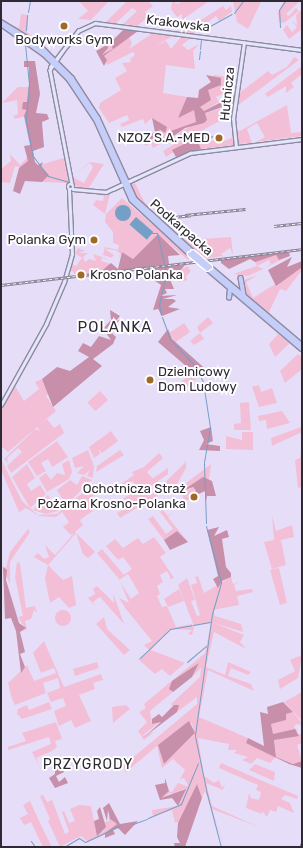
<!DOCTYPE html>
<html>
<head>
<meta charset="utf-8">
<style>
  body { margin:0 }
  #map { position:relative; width:303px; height:848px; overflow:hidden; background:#e6def8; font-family:Rubik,sans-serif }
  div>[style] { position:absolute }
  .green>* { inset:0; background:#f3bfd6; transform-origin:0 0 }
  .round { border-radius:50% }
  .forest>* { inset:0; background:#c78fa9 }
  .water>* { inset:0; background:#749fc7; transform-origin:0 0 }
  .stream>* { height:1px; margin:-0.5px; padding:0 0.5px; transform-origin:0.5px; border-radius:0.5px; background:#749fc7 }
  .roads { filter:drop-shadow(1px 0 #9089a1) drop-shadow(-1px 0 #9089a1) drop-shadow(0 1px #9089a1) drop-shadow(0 -1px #9089a1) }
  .secondary>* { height:2.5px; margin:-1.25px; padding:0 1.25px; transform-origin:1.25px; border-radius:1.25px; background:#e2e7fc }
  .secondary>.ring { margin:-1.25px; padding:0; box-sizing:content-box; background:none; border:2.5px solid #e2e7fc; border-radius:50% }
  .primary>* { height:3.5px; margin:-1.75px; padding:0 1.75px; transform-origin:1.75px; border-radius:1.75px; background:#c4cef9 }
  .rail>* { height:2.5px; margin-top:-1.25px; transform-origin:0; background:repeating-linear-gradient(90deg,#fff 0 3px,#888294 0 6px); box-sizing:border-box; border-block:1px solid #888294 }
  .bridges { filter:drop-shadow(1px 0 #fff) drop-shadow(-1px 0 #fff) drop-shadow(0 1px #fff) drop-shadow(0 -1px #fff) }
  .primary-bridge>* { height:3.5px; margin:-1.75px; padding:0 1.75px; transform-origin:1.75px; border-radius:1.75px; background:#c4cef9 }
  .dots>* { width:11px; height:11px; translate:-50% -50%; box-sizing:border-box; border:2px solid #fff; border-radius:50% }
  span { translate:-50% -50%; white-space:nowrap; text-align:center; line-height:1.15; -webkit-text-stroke:4px #fff; paint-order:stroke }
  .street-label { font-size:13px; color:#2d2a33 }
  .poi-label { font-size:13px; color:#2d2a33 }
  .right { translate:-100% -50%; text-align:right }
  .left { translate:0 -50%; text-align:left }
  .neighbourhood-label { font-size:14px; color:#2d2a33; letter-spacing:1px }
  .quarter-label { font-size:15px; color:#2d2a33; letter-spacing:1px }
  .frame { position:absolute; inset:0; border:2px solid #2d2a33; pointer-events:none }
</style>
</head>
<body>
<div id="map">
  <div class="green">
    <i style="clip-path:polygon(79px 1px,109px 1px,91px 20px,78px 19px,88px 11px)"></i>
    <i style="clip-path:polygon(127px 1px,149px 2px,153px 6px,145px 12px,148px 17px,137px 26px,123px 24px,137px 11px,132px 8px,115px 24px,106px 22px)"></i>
    <i style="clip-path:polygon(172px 1px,178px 4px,182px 1px,209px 1px,182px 20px,182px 14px,177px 17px,171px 9px)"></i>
    <i style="clip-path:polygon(233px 1px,267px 1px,261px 2px,248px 29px,237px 22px)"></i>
    <i style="clip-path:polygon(284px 1px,300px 1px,286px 14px,289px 16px,296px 8px,299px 11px,284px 23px,279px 22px,278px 12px)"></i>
    <i style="clip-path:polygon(223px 6px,226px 10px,231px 6px,232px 12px,219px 21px,216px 16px,192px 34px,182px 32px)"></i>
    <i style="clip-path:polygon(301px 10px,302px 29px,289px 39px,283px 30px,287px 25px,292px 32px,297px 27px,291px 20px,297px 25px,296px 15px)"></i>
    <i style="clip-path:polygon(21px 14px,28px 15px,27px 32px,43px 45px,1px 20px,19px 28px)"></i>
    <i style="clip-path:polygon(153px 33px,173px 36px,154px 47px,166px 41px,171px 49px,181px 37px,191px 38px,182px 45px,188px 50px,199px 44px,193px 51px,195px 69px,166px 65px,163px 93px,187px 97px,184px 111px,195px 110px,196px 122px,168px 134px,171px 138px,153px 148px,151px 143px,145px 146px,142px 139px,156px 139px,161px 133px,159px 128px,162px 132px,159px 123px,152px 118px,145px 124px,143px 119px,122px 127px,120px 124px,129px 120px,127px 115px,109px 123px,99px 108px,100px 103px,121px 90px,115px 78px,127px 71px,122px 63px,131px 62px,130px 59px,135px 55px,133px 52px,107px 65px,104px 56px,112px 51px,102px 55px,108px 48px,100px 49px,116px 36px,110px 45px,113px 48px,129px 37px,132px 43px,129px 49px)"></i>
    <i style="clip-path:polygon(294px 57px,299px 60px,237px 106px,238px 94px,268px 71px,272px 75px,287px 67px)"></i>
    <i style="clip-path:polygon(302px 66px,302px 74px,291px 83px,294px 87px,286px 93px,286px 86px,268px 97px,265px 94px)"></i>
    <i style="clip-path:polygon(214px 75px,234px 78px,225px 80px,225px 93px,216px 97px,219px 102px,204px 111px,199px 107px,211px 100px,207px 92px)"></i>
    <i style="clip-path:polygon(18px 87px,29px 87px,27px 102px,23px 102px,26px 116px,15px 119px,13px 116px,18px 114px,17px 100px,2px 103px)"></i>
    <i style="clip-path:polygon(287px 105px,291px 133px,302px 132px,302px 136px,256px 142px,265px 137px,257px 123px,247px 129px,252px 143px,237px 144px,236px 133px)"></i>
    <i style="clip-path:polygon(220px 109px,222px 114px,234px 109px,233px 114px,199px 132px,200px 135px,166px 157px,163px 151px,181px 140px,179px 133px,206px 117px,205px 113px)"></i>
    <i style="clip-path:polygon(234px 137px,234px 145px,201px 149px,199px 144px,216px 140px,217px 144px)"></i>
    <i style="clip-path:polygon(10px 154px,20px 165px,28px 157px,28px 161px,23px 168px,15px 166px,10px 183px,1px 182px,1px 169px,11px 161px)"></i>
    <i style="clip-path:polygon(67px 157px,68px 183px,42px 182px,49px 175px,41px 167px,43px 164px)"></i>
    <i style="clip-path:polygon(90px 162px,104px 164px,88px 189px,75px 186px,72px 178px,75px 176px,74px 178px,84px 183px,93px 167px,90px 163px,75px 174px)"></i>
    <i style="clip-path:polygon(144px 176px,141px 180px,135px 183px,145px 203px,166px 225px,185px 240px,231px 237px,233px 255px,230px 248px,221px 254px,223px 256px,202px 259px,199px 256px,199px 253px,197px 254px,143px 205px,136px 197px,130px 184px)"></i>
    <i style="clip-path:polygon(84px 192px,110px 194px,105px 214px,93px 205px,96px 200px,103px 201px,104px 196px)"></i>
    <i style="clip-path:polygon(122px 198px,190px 257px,188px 260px,158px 234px,133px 259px,122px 252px,119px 258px,120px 253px,115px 250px,105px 249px,114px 255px,112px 258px,103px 255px,105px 247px,118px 250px,119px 245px,113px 243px,113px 232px,105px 222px,106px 214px)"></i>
    <i style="clip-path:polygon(78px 248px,85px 251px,78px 253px,88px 253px,83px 257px,85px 262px,89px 259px,96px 261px,93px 254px,111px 260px,102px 258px,101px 261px,111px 264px,99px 273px,75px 274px,69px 268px,71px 264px,76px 266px,82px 258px,75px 253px)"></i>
    <i style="clip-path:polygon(276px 255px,279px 260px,286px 257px,265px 268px,271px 264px,269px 260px,257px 266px,263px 269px,248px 276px,233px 274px,257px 266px,255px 262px,262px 257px)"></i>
    <i style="clip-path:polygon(302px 263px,302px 270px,286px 291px,280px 289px,269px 312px,276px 320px,243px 291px,243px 280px,258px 275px,246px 282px,253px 298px,256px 296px,298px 270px)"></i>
    <i style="clip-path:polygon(187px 266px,191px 271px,186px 276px,187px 280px,179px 282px,178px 276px,169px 277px,169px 270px,180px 271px)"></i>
    <i style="clip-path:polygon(208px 317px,213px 323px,200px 333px,204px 339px,194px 345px,190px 341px,200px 333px,197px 327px)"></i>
    <i style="left:184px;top:323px;width:11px;height:18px;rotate:56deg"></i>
    <i style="clip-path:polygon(278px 334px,290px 343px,275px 357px,269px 344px)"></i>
    <i style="clip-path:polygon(298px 354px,302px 357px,302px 369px,285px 383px,280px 371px)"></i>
    <i style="clip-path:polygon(192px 372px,199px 376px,179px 394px,174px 389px)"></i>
    <i style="clip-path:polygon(42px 379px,49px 393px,46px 396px,56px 411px,8px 452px,1px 446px,1px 407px,15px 386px,24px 401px,39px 389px,35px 382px)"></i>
    <i style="clip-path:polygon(259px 385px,261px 392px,272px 388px,277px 403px,259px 407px,252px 387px)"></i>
    <i style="left:100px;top:391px;width:12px;height:17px;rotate:48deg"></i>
    <i style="clip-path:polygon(249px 402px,251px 430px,234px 430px,234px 424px,241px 423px,240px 403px)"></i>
    <i style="clip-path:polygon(282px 411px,290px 423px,267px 429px,266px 420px,259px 421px,258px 416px)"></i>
    <i style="clip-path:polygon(47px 419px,54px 428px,60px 424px,64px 433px,11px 473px,7px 466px,22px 452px,18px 448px,7px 458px,8px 463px,4px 459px,35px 429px,40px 431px,37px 427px)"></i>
    <i style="clip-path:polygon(301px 427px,302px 432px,272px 446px,271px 438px)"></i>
    <i style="clip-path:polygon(111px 431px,118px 441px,102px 453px,99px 450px,100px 454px,94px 458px,89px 447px)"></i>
    <i style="clip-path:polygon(242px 432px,253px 432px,253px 450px,226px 449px,226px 436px,242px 440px)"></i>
    <i style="clip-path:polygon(57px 441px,68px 457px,52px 467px,48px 459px,41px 463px,46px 471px,37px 476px,28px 462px)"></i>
    <i style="clip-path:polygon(302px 448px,302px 487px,298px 488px,295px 460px,300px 458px)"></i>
    <i style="clip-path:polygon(88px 450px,94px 466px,93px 478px,87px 476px,90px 470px,84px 475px,77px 473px,84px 466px,75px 468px,72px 458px)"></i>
    <i style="clip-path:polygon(120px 450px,124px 455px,96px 472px,97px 466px)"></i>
    <i style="clip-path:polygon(159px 453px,163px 458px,147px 472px,153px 479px,138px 489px,133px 481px,122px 487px,121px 484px,134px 475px,132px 472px,144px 467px)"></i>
    <i style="clip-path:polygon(183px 458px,186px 463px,186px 468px,177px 484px,120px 518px,117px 513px,128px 507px,123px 499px,168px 468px,168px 474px,147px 489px,152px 494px,155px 492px,185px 463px)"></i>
    <i style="clip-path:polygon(69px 460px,72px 472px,69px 479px,47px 492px,39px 478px,46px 473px,51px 480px,57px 473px,65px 475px,62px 464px)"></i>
    <i style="clip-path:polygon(2px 461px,22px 501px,38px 515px,57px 514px,92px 485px,100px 482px,105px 490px,92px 497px,101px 505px,80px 520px,83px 525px,75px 532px,95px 552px,88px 558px,83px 554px,76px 533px,48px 565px,63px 580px,72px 576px,76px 605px,69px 608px,59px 597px,50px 603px,45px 579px,48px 565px,34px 557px,38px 553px,44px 559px,49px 557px,45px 545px,55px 555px,75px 532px,71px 535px,63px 527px,69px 522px,62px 512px,56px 517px,39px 516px,26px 508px,19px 512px,1px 470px)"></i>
    <i style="clip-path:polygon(27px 464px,35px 478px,27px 484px,31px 491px,40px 485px,46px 494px,30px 508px,12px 477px)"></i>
    <i style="clip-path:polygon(211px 464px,209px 480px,202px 478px,192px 486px,183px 494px,193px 487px,196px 493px,184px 501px,181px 487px)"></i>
    <i style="clip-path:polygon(82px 476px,92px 480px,66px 505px,57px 490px,70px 480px,77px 485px)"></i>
    <i style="clip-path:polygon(48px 495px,58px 511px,46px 514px,33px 510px)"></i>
    <i style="clip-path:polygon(163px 510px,168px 516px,174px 512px,168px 517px,188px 542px,177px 531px,164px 540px,148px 519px,153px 516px,166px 534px,173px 529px,160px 512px)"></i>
    <i style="clip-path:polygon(272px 515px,276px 531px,292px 525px,294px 537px,281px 540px,286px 565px,272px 569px,264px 542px,274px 540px)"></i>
    <i style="clip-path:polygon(28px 529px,30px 532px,10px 562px,10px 584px,2px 566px,6px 568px,10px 552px)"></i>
    <i style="clip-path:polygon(evenodd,154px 537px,166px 553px,160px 557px,174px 578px,171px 579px,167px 571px,160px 575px,163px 582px,157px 586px,160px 594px,157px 596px,162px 607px,167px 606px,176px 627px,192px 624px,194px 628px,192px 635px,188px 634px,192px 630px,170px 629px,151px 650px,185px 663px,170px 676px,162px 669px,155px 674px,138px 659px,149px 650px,144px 645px,152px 641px,126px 609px,119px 598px,129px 603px,119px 579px,97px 553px,102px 549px,124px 575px,132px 569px,123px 557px,118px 560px,106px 546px,115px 539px,123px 548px,138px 538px,143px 544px,154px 537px,128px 574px,139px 593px,131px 599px,119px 580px,128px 574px)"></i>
    <i style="clip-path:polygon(17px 562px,20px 563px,26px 608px,35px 606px,37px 613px,34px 610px,31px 619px,25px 621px,27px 629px,20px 632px,25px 628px,18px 617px,23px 616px,15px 577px)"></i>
    <i style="clip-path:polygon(279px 568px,287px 603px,280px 605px,270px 570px)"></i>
    <i style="clip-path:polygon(evenodd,198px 576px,204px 593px,231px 577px,233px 584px,239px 582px,234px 585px,236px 591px,252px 589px,253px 592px,237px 596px,239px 605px,213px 610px,215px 616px,241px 624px,243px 632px,214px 623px,244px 635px,240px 642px,246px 649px,214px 632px,206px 667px,225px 675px,228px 662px,251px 672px,248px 675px,231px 668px,228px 676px,251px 684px,254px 691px,208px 670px,199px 717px,248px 738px,246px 743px,276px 755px,274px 739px,302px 734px,302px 743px,297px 745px,302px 761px,293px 764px,276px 757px,270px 763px,257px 758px,251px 764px,242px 760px,248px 757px,234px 753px,237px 750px,228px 750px,229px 744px,198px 738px,204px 776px,214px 783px,219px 780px,222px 788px,225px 783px,223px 790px,206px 783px,212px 806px,261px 828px,212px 809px,224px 847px,205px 791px,202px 798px,197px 784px,180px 821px,175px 823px,172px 810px,148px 818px,153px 816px,152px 810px,178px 806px,185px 790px,184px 789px,173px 794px,170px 793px,162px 798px,160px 796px,169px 791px,172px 792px,178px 783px,189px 787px,184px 778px,180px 779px,185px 770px,173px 759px,162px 768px,157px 746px,126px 772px,127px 777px,122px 760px,124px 765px,197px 704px,197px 697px,177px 712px,171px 704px,200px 677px,201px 668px,192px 677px,199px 663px,175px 682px,169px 689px,173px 692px,150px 711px,152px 724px,161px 721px,142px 736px,154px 732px,144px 740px,138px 731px,147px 722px,139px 712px,146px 708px,144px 704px,205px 653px,211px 623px,194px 626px,178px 585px,187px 578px,195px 600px,191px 601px,197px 616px,200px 615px,191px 585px,197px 583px,195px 577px,198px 576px,192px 723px,194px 735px,164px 764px,158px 745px,192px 723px)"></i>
    <i style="clip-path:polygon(97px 586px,114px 603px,113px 593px,124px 624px,100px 597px,93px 602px,96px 607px,88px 598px,95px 594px,93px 589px)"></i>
    <i style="clip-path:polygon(179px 589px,184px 601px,168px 607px,164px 599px)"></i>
    <i class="round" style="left:55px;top:610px;width:16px;height:16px"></i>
    <i style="clip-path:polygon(104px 617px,107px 629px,130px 650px,124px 655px,96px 624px)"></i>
    <i style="clip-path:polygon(44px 641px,64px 687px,101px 674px,103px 680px,93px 683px,95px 689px,79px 695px,91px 721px,75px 728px,71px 720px,59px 726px,54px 711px,66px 706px,63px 698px,51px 702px,47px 693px,60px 688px,58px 678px,43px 683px,46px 693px,15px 705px,12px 699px,8px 683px,27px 665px,34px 681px,56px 673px,54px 668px,41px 673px,33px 653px)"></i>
    <i style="clip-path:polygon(302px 655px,298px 678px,280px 689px,278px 680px,295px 671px,290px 660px)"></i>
    <i style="clip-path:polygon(97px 662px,99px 668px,75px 676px,73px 669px)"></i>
    <i style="clip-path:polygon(302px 692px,302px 721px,284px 702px)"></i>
    <i style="clip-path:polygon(49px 702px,52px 709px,22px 719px,17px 714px,18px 709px,27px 705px,29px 710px)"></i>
    <i style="clip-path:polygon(126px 705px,130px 709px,113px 723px,112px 707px)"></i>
    <i style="clip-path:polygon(293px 712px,302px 723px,302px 725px,296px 724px,294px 727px,298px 731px,273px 734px,271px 724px,286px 720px,285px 714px)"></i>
    <i style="clip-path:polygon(56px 722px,62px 739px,55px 741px,57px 747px,52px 751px,36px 758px,41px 770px,32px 752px,51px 744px,49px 737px,8px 750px,8px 747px,26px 741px,22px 733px)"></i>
    <i style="clip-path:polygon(221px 763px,298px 796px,297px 799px,285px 795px,281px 799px,290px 803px,294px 813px,278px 806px,276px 812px,270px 810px,267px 817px,262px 811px,262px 814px,246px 808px,249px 793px,251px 798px,259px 800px,261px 792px,256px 790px,258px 785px,219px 768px)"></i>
    <i style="clip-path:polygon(255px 764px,275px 772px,274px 781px,249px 770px)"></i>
    <i style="clip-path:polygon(43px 795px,47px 802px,52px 800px,65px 834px,69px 832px,62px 812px,64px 811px,69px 823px,75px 821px,70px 809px,79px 805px,91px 806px,94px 821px,103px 832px,105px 822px,101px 811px,105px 822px,109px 821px,109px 810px,110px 819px,117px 824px,104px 835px,88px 842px,81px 836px,60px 847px,48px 821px,50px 819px,40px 796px)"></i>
    <i style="clip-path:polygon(30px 801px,41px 825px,52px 847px,43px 847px,31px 822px,24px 825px,20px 818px,28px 814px,23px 805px)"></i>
  </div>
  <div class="forest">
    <i style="clip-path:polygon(124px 29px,138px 31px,104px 56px,107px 60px,104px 66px,96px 51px,107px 45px,108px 48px,102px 55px,113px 49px,110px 43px)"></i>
    <i style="clip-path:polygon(24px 61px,35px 61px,40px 94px,36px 113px,47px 114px,49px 119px,42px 122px,44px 147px,33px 151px,35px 162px,38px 165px,43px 162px,41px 167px,49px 175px,42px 182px,25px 181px,20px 194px,13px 191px,19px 168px,28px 161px,24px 146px,30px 145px,24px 116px,26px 110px,22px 109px,23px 102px,27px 102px,29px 84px,29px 67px,24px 67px)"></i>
    <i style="clip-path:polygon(206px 75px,221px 78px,221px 85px,208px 90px,211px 100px,200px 107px,204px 111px,235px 95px,234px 103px,205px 113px,207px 120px,204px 123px,185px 128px,171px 138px,168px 132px,196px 122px,194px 110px,178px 118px,187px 97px,198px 98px,199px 90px,211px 82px)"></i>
    <i style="clip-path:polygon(152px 118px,167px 127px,165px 133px,159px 129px,161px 133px,156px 139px,148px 140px,144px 137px,155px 132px)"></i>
    <i style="clip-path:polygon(206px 133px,214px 137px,199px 144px,201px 149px,176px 157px,172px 150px)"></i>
    <i style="clip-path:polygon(158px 234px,180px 255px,168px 256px,169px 264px,99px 273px,111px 263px,118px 269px,122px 252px,133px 259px)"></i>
    <i style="clip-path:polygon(289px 252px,290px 256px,279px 260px,276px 255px,255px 262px,250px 259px,229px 269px,221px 263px,221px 260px)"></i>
    <i style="clip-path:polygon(292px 257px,287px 267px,302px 261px,301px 268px,276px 286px,268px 270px)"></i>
    <i style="clip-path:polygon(185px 265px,181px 270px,167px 272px,174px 289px,165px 289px,167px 293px,160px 296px,177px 295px,163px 299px,173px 299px,176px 301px,168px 307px,180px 309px,162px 316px,158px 309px,153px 310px,161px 285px,139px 270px)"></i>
    <i style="clip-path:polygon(110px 310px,120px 316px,116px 321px,120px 320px,117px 323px,113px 321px,107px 328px,116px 337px,113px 344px,93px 359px,102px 366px,53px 407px,42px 379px,57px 367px,70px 371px,89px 357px,78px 351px,83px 343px,91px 347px,99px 336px,111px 340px,103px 329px,111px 320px)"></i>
    <i style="clip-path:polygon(168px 329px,172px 339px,210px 373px,200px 378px,158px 342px)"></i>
    <i style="clip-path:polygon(211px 427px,213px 441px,206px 444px,220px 446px,220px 451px,199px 450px,204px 440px,200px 431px)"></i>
    <i style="clip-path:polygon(203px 477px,212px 481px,216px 496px,207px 496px,206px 501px,205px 491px,186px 500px,196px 491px,193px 487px,182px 491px)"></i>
    <i style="clip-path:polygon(219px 527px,214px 536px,227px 530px,229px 537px,222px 539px,226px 567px,231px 573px,231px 577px,222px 581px,218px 588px,213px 579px,218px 576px,207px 530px)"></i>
    <i style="clip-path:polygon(177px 531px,188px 542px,170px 550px,164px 540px)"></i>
    <i style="clip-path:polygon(3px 567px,7px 570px,6px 580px,19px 623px,26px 628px,20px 632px,25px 652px,20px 654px,25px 667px,21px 673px,16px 631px,11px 618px,5px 619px)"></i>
    <i style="clip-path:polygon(199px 663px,192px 677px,173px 692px,169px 689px,172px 681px)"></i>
    <i style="clip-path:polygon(283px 702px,293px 712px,286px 714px,286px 720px,271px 724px,273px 734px,295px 729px,299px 736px,274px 740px,276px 757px,293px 764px,302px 761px,302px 768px,289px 764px,246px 743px,248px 738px,264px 746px,260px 712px,268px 714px,267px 707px)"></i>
    <i style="clip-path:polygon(174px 705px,179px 705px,177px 712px,143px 738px,161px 722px,152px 724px,152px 719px,159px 714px,162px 717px)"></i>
    <i style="clip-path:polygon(189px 721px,195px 733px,164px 764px,158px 745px)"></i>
    <i style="clip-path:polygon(62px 766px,64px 772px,56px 776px,59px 782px,65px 777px,68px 783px,55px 788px,49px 778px,55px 774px,55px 769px)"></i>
    <i style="clip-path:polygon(165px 778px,169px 791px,161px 798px,186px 789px,178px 806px,172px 798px,160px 800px,155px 785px,165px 783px)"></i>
    <i style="clip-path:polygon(197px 784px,202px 798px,185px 847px,175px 847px,174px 843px,180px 843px,177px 837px,178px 823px)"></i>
    <i style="clip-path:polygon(109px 803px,120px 824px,138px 821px,125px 835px,118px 828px,113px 830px,115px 834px,105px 838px,105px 833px,117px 824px,110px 819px,108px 810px,107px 821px,103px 808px)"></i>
    <i style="clip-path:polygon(100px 807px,106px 827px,97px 836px,94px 821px,99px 819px,97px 811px)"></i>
  </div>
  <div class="water">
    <i class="round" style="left:115px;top:205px;width:16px;height:16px"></i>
    <i style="left:136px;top:217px;width:23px;height:10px;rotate:41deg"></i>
  </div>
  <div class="stream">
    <i style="left:28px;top:12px;width:11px;rotate:-80deg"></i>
    <i style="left:234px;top:13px;width:15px;rotate:-53deg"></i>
    <i style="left:280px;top:27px;width:17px;rotate:-93deg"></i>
    <i style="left:279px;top:10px;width:11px;rotate:-56deg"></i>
    <i style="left:26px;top:30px;width:15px;rotate:-86deg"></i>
    <i style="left:201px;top:31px;width:35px;rotate:-29deg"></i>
    <i style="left:25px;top:44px;width:40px;rotate:84.3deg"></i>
    <i style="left:29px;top:84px;width:37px;rotate:95deg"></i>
    <i style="left:26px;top:121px;width:36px;rotate:79deg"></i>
    <i style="left:33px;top:156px;width:25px;rotate:53deg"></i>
    <i style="left:48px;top:176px;width:22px;rotate:16deg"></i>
    <i style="left:200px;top:49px;width:9px;rotate:-84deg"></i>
    <i style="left:199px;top:59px;width:8px;rotate:-83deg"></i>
    <i style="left:152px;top:233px;width:5px"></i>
    <i style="left:157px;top:233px;width:40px;rotate:77deg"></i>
    <i style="left:166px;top:272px;width:33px;rotate:102deg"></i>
    <i style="left:159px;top:304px;width:11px;rotate:80deg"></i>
    <i style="left:162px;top:317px;width:23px;rotate:70deg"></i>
    <i style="left:170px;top:339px;width:37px;rotate:47deg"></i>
    <i style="left:195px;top:366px;width:18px;rotate:63deg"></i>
    <i style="left:203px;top:382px;width:46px;rotate:81.2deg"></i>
    <i style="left:204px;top:462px;width:35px;rotate:-80deg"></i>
    <i style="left:204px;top:463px;width:60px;rotate:88.1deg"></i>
    <i style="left:193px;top:625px;width:17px;rotate:-10deg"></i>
    <i style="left:140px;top:658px;width:42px;rotate:-44deg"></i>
    <i style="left:170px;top:629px;width:22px;rotate:-10deg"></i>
    <i style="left:187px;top:662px;width:25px;rotate:-40deg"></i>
    <i style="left:195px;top:735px;width:122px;rotate:-82deg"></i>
    <i style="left:212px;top:614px;width:33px;rotate:-74deg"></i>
    <i style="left:221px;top:582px;width:58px;rotate:-105deg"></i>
    <i style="left:195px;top:736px;width:54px;rotate:78.3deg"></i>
    <i style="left:206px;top:790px;width:59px;rotate:75.3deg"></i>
    <i style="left:148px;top:818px;width:36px;rotate:-23deg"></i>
    <i style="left:181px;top:804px;width:44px;rotate:-67.5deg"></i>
    <i style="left:133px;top:824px;width:15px;rotate:-20deg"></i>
    <i style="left:31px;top:841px;width:7px;rotate:56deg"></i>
    <i style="left:64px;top:847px;width:17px;rotate:-31deg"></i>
    <i style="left:79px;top:838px;width:7px;rotate:34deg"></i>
    <i style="left:85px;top:842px;width:38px;rotate:-25deg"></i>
  </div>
  <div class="roads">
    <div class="secondary">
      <i style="left:63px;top:51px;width:23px;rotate:124deg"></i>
      <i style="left:50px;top:70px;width:116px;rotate:79.1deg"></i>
      <i style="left:50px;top:67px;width:46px;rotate:-52.1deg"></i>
      <i style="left:78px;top:31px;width:19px;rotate:-25deg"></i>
      <i style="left:95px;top:23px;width:209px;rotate:7.4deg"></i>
      <i style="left:236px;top:147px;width:28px;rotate:-96deg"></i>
      <i style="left:233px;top:119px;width:77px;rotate:-81.8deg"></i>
      <i class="ring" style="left:68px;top:184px;width:3.5px;height:3.5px"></i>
      <i style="left:73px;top:189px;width:33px;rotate:5deg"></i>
      <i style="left:106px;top:192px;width:93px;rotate:-24.9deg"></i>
      <i style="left:190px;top:153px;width:113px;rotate:-7.1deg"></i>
      <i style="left:113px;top:189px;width:25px;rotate:-26deg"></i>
      <i style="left:1px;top:405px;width:93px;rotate:-60.9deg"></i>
      <i style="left:46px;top:324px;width:46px;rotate:-66.8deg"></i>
      <i style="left:64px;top:282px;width:29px;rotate:-74deg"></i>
      <i style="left:72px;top:254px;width:64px;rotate:-92.7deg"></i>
      <i style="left:302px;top:847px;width:1px;rotate:-90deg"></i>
    </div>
    <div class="primary">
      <i style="left:1px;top:22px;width:46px;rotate:31.6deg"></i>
      <i style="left:40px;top:46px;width:45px;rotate:45deg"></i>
      <i style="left:72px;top:78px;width:48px;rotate:57deg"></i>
      <i style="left:98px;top:118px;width:89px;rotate:65.4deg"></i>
      <i style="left:135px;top:199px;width:79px;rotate:42.4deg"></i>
      <i style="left:1px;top:24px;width:52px;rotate:34.9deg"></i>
      <i style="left:44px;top:54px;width:35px;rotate:45deg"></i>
      <i style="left:69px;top:79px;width:50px;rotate:56.3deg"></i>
      <i style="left:97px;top:121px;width:86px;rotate:66.1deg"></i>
      <i style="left:132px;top:200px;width:79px;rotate:43deg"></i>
      <i style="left:210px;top:267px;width:121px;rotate:40.3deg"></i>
      <i style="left:208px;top:269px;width:123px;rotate:40.4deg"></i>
      <i style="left:241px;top:278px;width:17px;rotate:80deg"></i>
      <i style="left:229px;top:298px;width:8px;rotate:-83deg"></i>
    </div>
  </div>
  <div class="rail">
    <i style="left:185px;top:215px;width:61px;rotate:-5.6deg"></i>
    <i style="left:164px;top:218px;width:27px;rotate:-6deg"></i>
    <i style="left:274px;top:226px;width:28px;rotate:-6deg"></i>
    <i style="left:1px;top:285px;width:303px;rotate:-6.8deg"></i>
  </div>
  <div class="bridges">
    <div class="primary-bridge">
      <i style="left:193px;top:252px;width:23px;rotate:41deg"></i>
      <i style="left:190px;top:254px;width:23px;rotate:40deg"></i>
    </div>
  </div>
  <div class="dots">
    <i style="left:64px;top:26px;background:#a16926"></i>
    <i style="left:219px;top:138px;background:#a16926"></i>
    <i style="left:94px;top:240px;background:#a16926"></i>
    <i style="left:81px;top:275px;background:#a16926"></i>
    <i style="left:150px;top:380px;background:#a16926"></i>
    <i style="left:194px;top:497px;background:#a16926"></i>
  </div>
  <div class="street-label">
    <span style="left:178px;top:24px;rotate:7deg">Krakowska</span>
    <span style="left:228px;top:94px;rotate:-84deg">Hutnicza</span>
    <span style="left:181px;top:228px;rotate:41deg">Podkarpacka</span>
  </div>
  <div class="poi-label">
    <span style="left:64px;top:40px">Bodyworks Gym</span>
    <span class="right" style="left:210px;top:138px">NZOZ S.A.-MED</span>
    <span class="right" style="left:86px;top:240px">Polanka Gym</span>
    <span class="left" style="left:90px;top:275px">Krosno Polanka</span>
    <span class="left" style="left:158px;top:380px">Dzielnicowy<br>Dom Ludowy</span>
    <span class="right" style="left:186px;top:497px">Ochotnicza Straż<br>Pożarna Krosno-Polanka</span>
  </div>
  <div class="neighbourhood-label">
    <span style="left:88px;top:765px">PRZYGRODY</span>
  </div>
  <div class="quarter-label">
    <span style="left:115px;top:328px">POLANKA</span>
  </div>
  <div class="frame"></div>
</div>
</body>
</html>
